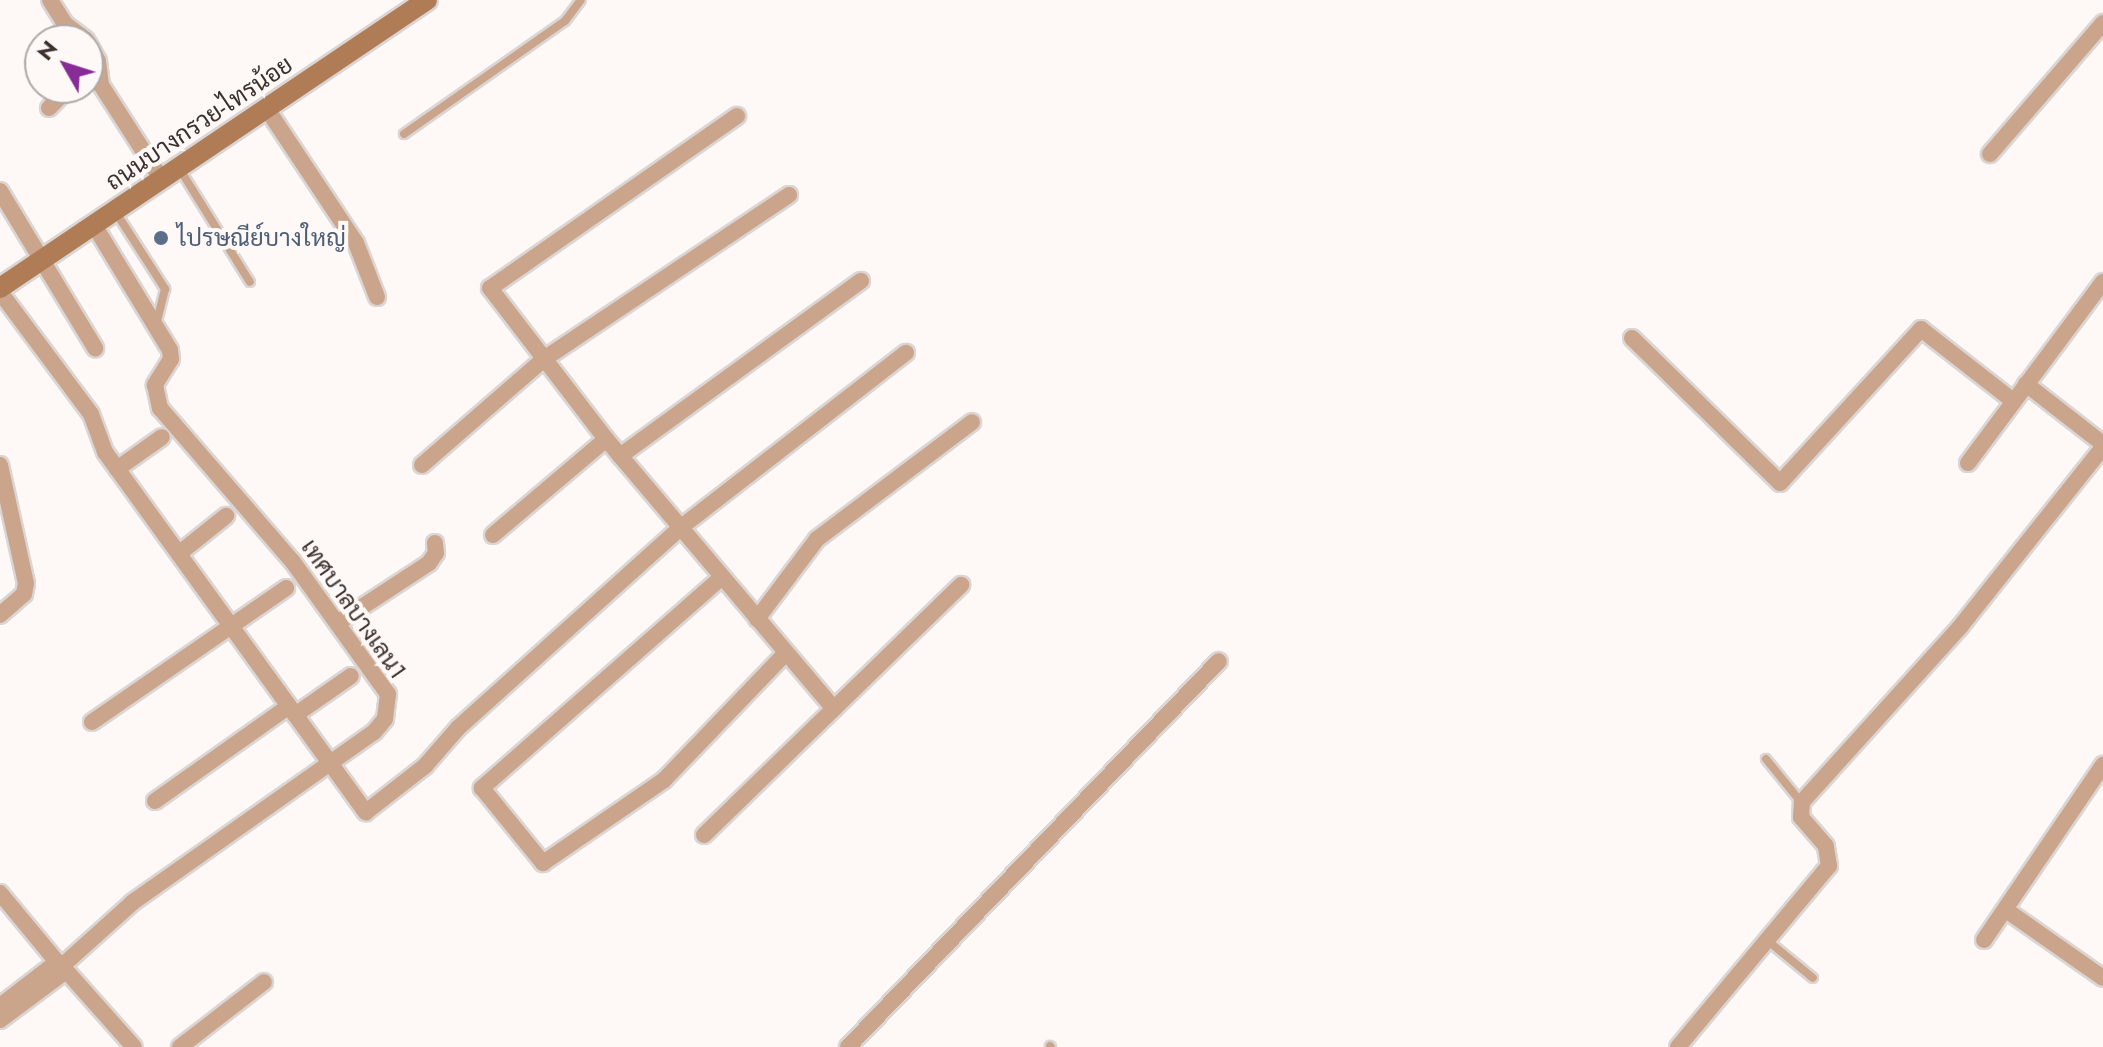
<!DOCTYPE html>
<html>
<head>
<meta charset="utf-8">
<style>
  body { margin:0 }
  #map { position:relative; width:2103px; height:1047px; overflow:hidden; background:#fef9f7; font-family:Jost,Sarabun,sans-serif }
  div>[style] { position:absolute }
  .roads { filter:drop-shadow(2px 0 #dbd5d3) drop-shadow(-2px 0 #dbd5d3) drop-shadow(0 2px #dbd5d3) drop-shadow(0 -2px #dbd5d3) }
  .lane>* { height:8px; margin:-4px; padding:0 4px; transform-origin:4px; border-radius:4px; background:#caa58c }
  .street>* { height:16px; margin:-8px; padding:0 8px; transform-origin:8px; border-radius:8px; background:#caa58c }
  .secondary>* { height:20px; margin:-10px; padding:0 10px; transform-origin:10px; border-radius:10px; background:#b07c56 }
  .dots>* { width:22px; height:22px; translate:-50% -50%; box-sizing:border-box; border:4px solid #fef9f7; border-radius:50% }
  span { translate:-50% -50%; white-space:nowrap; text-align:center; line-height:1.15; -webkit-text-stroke:8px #fef9f7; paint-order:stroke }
  .street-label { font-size:24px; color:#3b322e }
  .service-label { font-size:24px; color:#4e5e75 }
  .left { translate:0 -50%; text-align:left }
  .north { position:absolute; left:24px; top:24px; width:80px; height:80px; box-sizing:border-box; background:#fef9f7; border:2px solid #b0a9a7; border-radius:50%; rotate:309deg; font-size:22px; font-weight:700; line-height:32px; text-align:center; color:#3b322e }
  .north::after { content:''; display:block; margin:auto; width:28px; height:36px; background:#882c97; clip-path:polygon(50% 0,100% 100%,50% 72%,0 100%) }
</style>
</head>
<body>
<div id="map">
  <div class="roads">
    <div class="lane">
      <i style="left:404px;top:134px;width:197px;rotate:-35.1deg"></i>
      <i style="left:565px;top:21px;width:26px;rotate:-53deg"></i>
      <i style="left:179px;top:168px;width:134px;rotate:58.1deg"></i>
      <i style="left:115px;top:211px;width:93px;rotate:57.3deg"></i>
      <i style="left:165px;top:289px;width:36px;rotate:104deg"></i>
      <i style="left:1766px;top:759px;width:55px;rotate:50.9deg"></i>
      <i style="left:1768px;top:941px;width:58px;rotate:39.4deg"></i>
      <i style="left:1050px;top:1046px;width:1px;rotate:45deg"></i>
    </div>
    <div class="street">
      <i style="left:50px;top:0;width:28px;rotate:58deg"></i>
      <i style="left:65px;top:24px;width:26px;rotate:37deg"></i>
      <i style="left:88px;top:43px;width:21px;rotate:61deg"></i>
      <i style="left:98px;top:61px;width:24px;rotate:83deg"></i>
      <i style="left:88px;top:73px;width:18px;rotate:43deg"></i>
      <i style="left:101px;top:85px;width:113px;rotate:57.3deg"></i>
      <i style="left:49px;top:108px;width:28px;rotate:-46deg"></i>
      <i style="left:267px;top:109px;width:161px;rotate:56.4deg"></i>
      <i style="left:356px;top:243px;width:58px;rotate:68.7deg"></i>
      <i style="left:737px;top:116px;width:301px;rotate:145.1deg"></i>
      <i style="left:490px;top:288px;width:190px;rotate:52.5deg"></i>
      <i style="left:606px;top:439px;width:353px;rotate:49.8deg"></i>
      <i style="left:1990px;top:154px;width:173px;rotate:-49.2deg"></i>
      <i style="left:0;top:191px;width:184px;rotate:58.8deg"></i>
      <i style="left:94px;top:225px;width:146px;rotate:58.7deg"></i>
      <i style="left:170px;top:350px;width:9px;rotate:84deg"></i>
      <i style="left:171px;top:359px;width:31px;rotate:122deg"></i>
      <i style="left:155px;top:385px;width:24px;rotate:78deg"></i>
      <i style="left:160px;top:408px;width:203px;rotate:49.2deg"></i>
      <i style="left:293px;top:562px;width:163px;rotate:54.3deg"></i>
      <i style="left:388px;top:694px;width:25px;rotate:97deg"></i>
      <i style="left:385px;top:719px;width:17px;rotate:130deg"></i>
      <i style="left:374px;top:732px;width:296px;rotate:144.8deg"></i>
      <i style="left:132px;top:903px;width:94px;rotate:138deg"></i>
      <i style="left:62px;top:966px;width:108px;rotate:48.4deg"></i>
      <i style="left:0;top:292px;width:152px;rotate:53.3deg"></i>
      <i style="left:91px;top:414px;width:40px;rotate:69.8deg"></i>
      <i style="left:105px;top:452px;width:445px;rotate:54.1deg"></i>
      <i style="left:366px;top:812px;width:75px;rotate:-37.9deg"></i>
      <i style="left:425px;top:766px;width:50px;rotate:-49deg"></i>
      <i style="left:458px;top:728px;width:299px;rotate:-42deg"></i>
      <i style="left:680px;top:528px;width:286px;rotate:-37.8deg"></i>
      <i style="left:1632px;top:338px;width:207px;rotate:44.4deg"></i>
      <i style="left:1780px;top:483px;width:209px;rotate:-47.5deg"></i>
      <i style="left:1921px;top:329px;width:117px;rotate:38deg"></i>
      <i style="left:2026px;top:384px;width:98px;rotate:37.9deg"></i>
      <i style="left:620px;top:456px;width:298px;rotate:-36deg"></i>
      <i style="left:1968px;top:463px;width:226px;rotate:-53.3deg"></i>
      <i style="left:0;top:465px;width:121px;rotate:77.6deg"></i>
      <i style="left:26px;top:583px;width:11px;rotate:100deg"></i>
      <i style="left:24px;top:594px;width:32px;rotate:139deg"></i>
      <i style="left:422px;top:465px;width:162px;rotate:-41deg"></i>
      <i style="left:544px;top:359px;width:295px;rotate:-33.8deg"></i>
      <i style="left:117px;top:469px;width:55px;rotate:-35.4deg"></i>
      <i style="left:493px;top:535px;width:148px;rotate:-40.3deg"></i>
      <i style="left:181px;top:552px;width:58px;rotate:-38.7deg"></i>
      <i style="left:722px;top:577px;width:320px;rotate:138.7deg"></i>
      <i style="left:482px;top:788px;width:97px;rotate:50.9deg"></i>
      <i style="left:543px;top:863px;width:147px;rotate:-34.4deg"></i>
      <i style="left:664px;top:780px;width:176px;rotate:-46.2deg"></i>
      <i style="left:757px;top:619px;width:100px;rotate:-53.1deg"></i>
      <i style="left:817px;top:539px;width:194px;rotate:-37deg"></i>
      <i style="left:339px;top:622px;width:108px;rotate:-33.2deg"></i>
      <i style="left:429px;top:563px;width:12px;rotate:-55deg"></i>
      <i style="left:436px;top:553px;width:10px;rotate:-96deg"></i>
      <i style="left:295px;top:715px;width:68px;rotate:-34.9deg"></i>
      <i style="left:92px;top:722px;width:236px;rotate:-34.6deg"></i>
      <i style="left:155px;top:801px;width:164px;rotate:-35.3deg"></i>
      <i style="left:704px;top:835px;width:359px;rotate:-44.2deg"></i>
      <i style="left:0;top:893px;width:89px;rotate:50.4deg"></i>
      <i style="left:2006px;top:910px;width:118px;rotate:35deg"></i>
      <i style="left:1984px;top:940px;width:212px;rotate:-55.8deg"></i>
      <i style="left:0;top:1006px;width:72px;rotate:-37.7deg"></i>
      <i style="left:57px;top:962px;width:6px;rotate:39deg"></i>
      <i style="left:0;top:1020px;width:82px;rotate:-36.6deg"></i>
      <i style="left:180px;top:1047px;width:106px;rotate:-37.7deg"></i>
      <i style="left:848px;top:1047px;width:535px;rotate:-46.14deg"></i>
      <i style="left:1678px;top:1047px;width:236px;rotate:-50.2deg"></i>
      <i style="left:1829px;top:866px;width:20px;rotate:-99deg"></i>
      <i style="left:1826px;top:846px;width:38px;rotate:-131deg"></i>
      <i style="left:1801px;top:817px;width:15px;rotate:-86deg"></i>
      <i style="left:1802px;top:802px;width:236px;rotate:-47.9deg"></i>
      <i style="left:1960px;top:627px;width:230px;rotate:-51.5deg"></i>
    </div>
    <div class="secondary">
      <i style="left:0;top:288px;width:515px;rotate:-34deg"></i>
    </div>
  </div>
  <div class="dots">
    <i style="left:161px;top:238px;background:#5c6f8a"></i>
  </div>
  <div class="street-label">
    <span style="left:199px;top:123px;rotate:-34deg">ถนนบางกรวย-ไทรน้อย</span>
    <span style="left:354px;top:609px;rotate:55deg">เทศบาลบางเลน1</span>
  </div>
  <div class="service-label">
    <span class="left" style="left:177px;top:238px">ไปรษณีย์บางใหญ่</span>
  </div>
  <div class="north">N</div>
</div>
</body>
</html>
